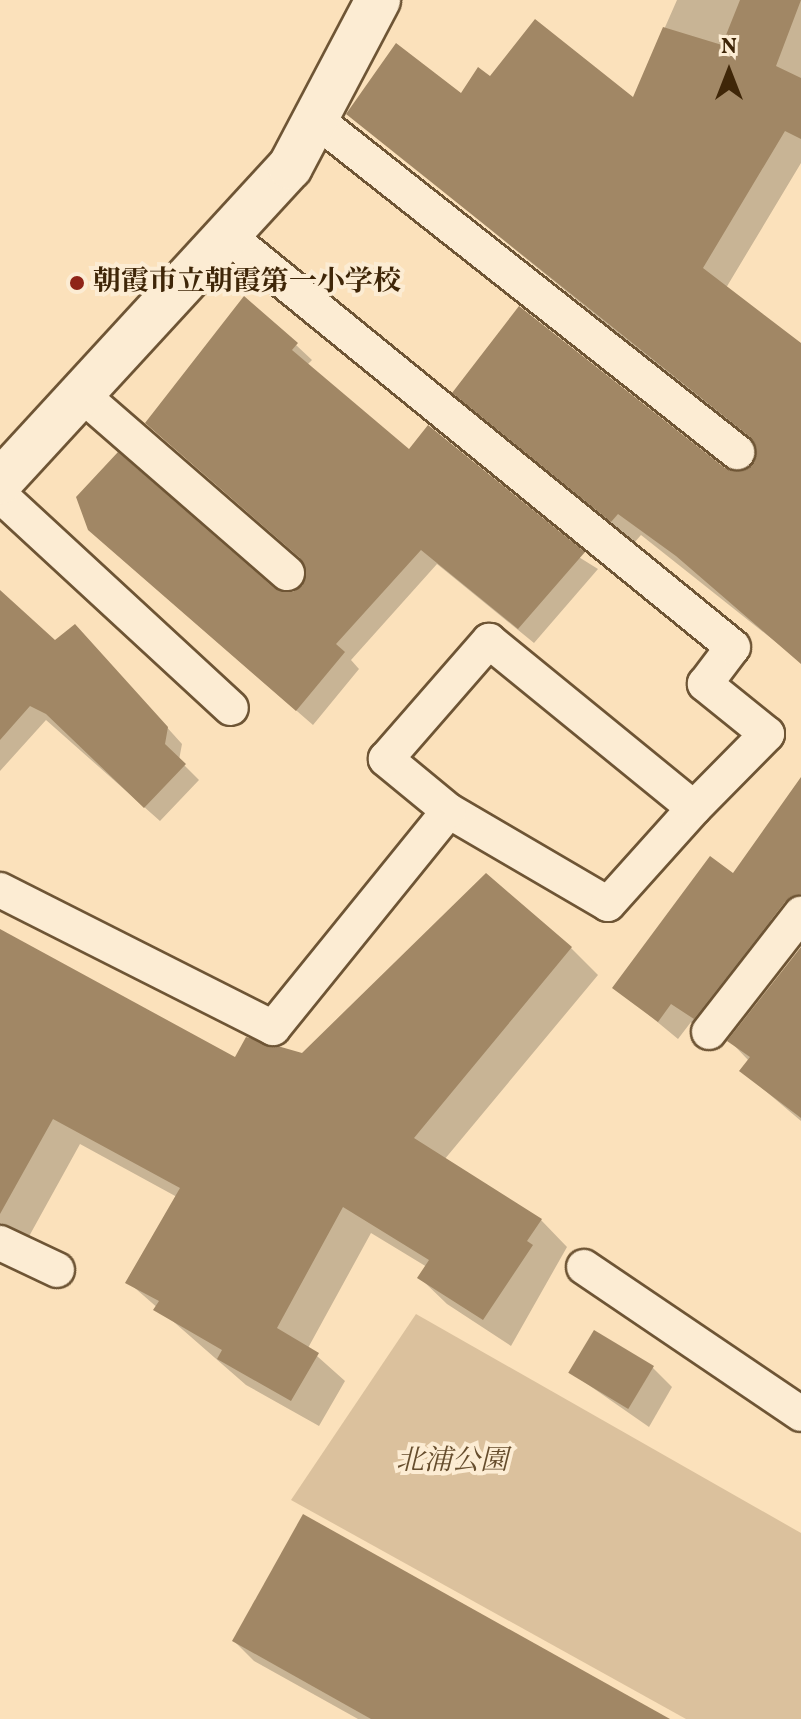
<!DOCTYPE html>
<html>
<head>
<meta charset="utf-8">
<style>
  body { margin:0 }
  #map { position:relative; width:801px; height:1719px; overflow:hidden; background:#fbe1bb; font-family:Vollkorn,"Noto Serif JP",serif }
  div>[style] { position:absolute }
  .green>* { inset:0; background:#dbc19d }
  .shadow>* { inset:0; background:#0003 }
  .building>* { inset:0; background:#a18765; transform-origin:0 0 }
  .roads { filter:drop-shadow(2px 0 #6e5535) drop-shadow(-2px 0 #6e5535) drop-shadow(0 2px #6e5535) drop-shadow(0 -2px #6e5535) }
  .service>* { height:34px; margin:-17px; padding:0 17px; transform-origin:17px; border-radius:17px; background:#fcecd3 }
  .tertiary>* { height:44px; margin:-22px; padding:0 22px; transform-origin:22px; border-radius:22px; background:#fcecd3 }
  .dots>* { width:22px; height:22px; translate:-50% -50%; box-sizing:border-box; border:4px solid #fcecd3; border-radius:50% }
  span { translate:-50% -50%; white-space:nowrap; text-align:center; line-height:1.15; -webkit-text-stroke:8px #fcecd3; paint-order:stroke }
  .poi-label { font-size:28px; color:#3f2608; font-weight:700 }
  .left { translate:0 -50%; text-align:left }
  .park-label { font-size:28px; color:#664d2d; font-style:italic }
  .north { position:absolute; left:689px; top:32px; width:80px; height:80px; -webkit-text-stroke:6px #fcecd3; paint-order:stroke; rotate:0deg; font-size:22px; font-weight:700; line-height:32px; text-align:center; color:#3f2608 }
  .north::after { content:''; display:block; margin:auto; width:28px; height:36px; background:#3f2608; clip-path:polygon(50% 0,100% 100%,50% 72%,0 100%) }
</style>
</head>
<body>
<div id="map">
  <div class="green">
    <i style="clip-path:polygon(416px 1314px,801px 1533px,801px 1719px,686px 1719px,291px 1500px)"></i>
  </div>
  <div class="shadow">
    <i style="clip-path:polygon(677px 0,801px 0,801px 163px,726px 288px,801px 349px,801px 662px,641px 535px,634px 543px,455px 393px,725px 470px,754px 467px,757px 447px,349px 114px,461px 95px,490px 79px,633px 100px)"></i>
    <i style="clip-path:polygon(296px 345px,312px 360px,307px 365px,410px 452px,598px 569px,534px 643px,437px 564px,351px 660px,359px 669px,313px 725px,106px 545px,293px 594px,305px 586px,302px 559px,163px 438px)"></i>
    <i style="clip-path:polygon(0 593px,54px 642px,90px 642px,182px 744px,179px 760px,199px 780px,160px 821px,46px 720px,0 771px)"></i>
    <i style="clip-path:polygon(764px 913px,783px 932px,714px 1037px,691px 1022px,678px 1039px,615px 987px)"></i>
    <i style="clip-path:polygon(0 932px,236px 1060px,302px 1055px,571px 948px,598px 975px,444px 1160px,541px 1220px,567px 1247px,511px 1346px,447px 1304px,420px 1278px,427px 1267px,371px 1233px,308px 1348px,345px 1381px,319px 1426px,246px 1385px,128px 1282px,177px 1197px,80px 1144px,27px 1240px,0 1226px)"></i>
    <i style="clip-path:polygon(801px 959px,801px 1121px,742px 1071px,749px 1061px,730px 1041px)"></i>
    <i style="clip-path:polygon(652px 1367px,672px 1387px,649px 1427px,570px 1372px)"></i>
    <i style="clip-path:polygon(234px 1641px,666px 1719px,358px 1719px,254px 1661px)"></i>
  </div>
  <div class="building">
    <i style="clip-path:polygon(740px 0,801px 0,776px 66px,801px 78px,801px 139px,785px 131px,703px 268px,801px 343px,801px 664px,676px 556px,618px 514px,611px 522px,452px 393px,519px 306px,725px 468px,752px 465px,750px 437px,346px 114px,396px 43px,461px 93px,478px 67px,490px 76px,535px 19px,633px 97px,663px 27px,722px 45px)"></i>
    <i style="clip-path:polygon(244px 296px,298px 343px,292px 350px,409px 449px,428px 425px,585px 552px,518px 629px,421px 550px,336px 644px,345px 652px,296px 711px,88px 530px,76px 497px,118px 452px,274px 588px,293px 592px,303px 585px,300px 558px,145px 423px)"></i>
    <i style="clip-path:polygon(0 590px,55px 640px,75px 624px,168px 727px,165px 744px,186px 764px,144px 808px,46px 714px,30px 706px,0 740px)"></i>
    <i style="clip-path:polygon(801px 777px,801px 894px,785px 902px,694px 1019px,671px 1004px,658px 1022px,612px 988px,710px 856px,733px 873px)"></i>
    <i style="clip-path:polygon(486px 873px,572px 947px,414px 1138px,542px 1219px,527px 1241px,533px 1245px,483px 1320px,417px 1278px,429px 1260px,343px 1207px,277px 1328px,319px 1353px,291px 1401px,217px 1359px,222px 1350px,153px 1310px,159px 1301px,125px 1283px,180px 1188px,53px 1119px,0 1214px,0 929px,235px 1057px,246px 1037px,302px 1053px)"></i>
    <i style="clip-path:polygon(801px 947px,801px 1118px,739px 1071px,750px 1057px,727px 1041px)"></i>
    <i style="left:594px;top:1330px;width:70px;height:50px;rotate:31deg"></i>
    <i style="clip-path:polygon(303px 1514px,670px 1719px,371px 1719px,232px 1641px)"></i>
  </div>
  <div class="roads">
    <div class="service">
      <i style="left:315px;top:119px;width:538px;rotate:38.28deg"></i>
      <i style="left:81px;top:394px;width:273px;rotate:41deg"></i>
      <i style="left:0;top:495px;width:314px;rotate:42.7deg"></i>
      <i style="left:449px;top:811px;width:184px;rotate:30.3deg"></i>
      <i style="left:608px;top:904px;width:129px;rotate:-48.1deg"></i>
      <i style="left:0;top:890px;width:306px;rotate:26.8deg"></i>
      <i style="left:273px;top:1028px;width:279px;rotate:-51deg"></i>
      <i style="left:449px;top:811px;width:82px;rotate:-140.5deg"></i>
      <i style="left:386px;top:759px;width:157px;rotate:-48.9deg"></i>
      <i style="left:489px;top:641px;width:264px;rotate:39.2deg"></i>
      <i style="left:694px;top:808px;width:104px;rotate:-45.4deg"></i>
      <i style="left:767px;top:734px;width:80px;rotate:-141.1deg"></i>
      <i style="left:705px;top:684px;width:46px;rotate:-52.9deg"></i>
      <i style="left:733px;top:647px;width:653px;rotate:-140.85deg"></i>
      <i style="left:709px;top:1032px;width:150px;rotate:-52.1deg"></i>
      <i style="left:0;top:1243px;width:63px;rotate:25.3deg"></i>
      <i style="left:584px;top:1267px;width:262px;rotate:34.1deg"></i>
    </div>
    <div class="tertiary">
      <i style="left:0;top:482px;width:428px;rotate:-47.4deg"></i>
      <i style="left:290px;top:167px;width:189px;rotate:-62.2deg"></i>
    </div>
  </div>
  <div class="dots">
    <i style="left:77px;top:283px;background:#8f2418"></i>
  </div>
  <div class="poi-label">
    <span class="left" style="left:93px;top:283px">朝霞市立朝霞第一小学校</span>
  </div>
  <div class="park-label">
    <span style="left:452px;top:1462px">北浦公園</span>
  </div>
  <div class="north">N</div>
</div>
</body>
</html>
